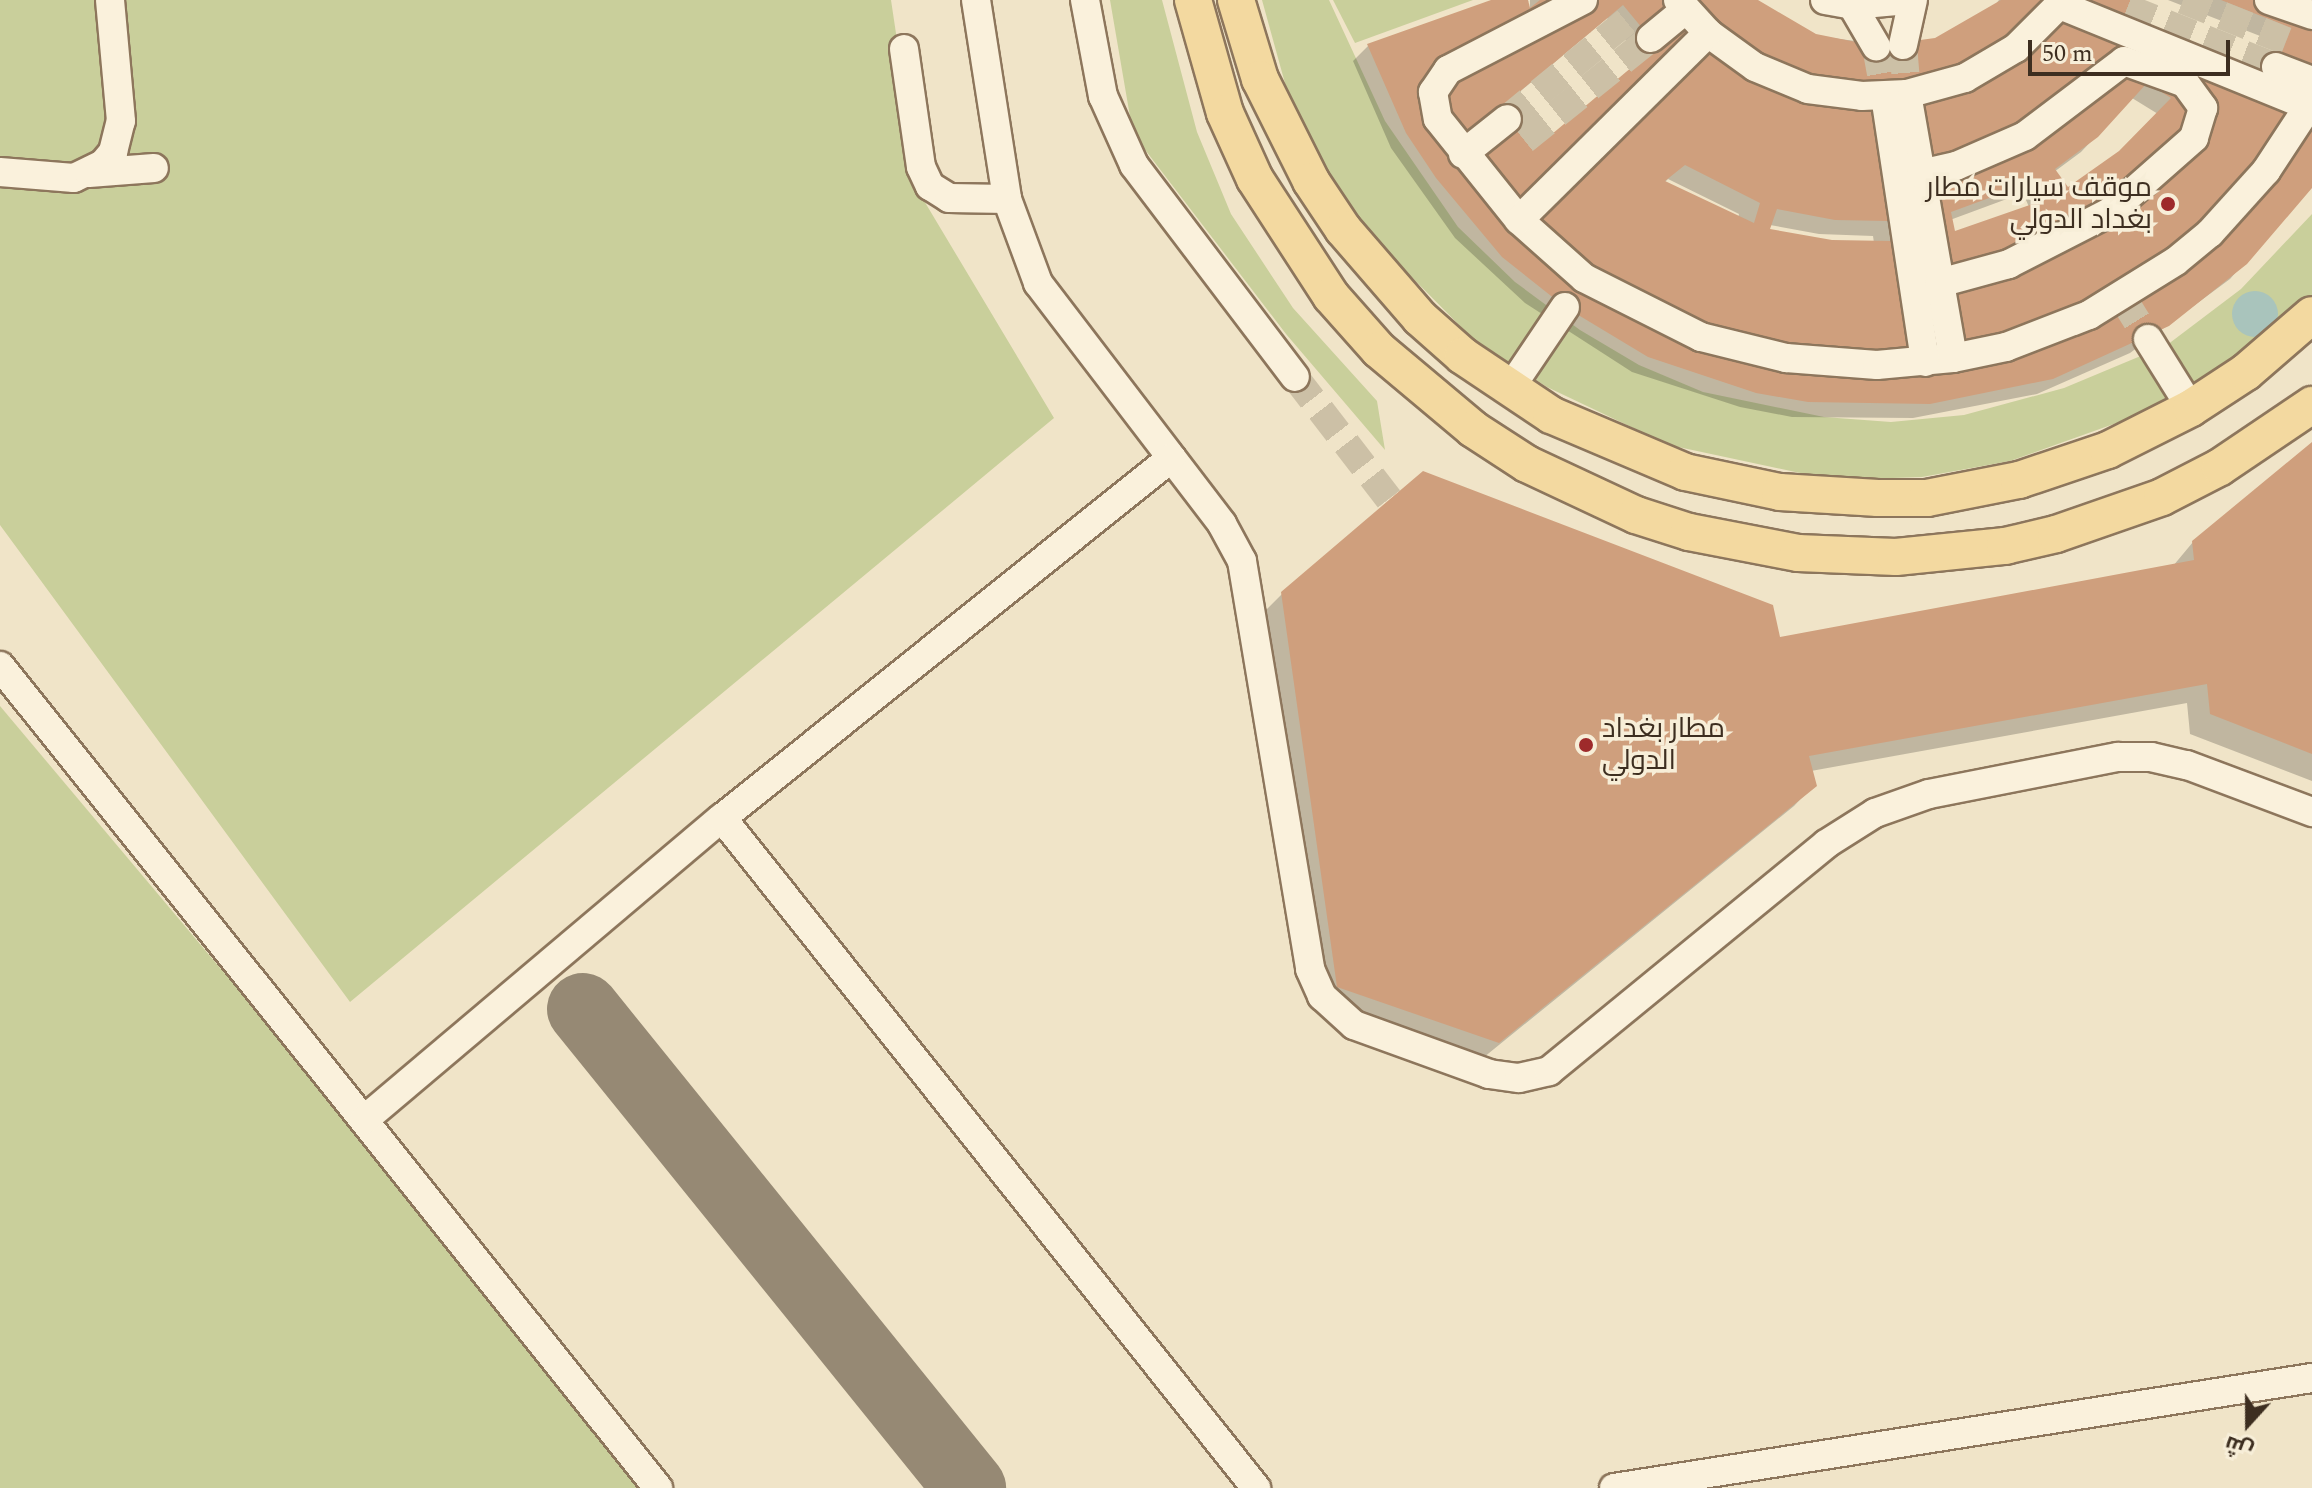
<!DOCTYPE html>
<html>
<head>
<meta charset="utf-8">
<style>
  body { margin:0 }
  #map { position:relative; width:2312px; height:1488px; overflow:hidden; background:#f0e4c8; font-family:Spectral,Cairo,serif }
  div>[style] { position:absolute }
  .green>* { inset:0; background:#c9cf9b }
  .water>* { inset:0; background:#a9c4bc }
  .round { border-radius:50% }
  .shadow>* { inset:0; background:#0003 }
  .taxiway>* { height:72px; margin:-36px; padding:0 36px; transform-origin:36px; border-radius:36px; background:#968974 }
  .building>* { inset:0; background:#cf9f7d }
  .minor-tunnel>* { height:28px; margin-top:-14px; transform-origin:0; background:repeating-linear-gradient(90deg,#ccc0a6 0 28px,transparent 0 42px) }
  .roads { filter:drop-shadow(2px 0 #8d765c) drop-shadow(-2px 0 #8d765c) drop-shadow(0 2px #8d765c) drop-shadow(0 -2px #8d765c) }
  .minor>* { height:28px; margin:-14px; padding:0 14px; transform-origin:14px; border-radius:14px; background:#faf1dc }
  .major>* { height:36px; margin:-18px; padding:0 18px; transform-origin:18px; border-radius:18px; background:#f3d9a0 }
  .dots>* { width:22px; height:22px; translate:-50% -50%; box-sizing:border-box; border:4px solid #f7eed8; border-radius:50% }
  span { translate:-50% -50%; white-space:nowrap; text-align:center; line-height:1.15; -webkit-text-stroke:7px #f7eed8; paint-order:stroke }
  .poi-label { font-size:28px; color:#3d2e20 }
  .right { translate:-100% -50%; text-align:right }
  .left { translate:0 -50%; text-align:left }
  .north { position:absolute; left:2208px; top:1384px; width:80px; height:80px; -webkit-text-stroke:6px #f7eed8; paint-order:stroke; rotate:201deg; font-size:22px; font-weight:700; line-height:32px; text-align:center; color:#3d2e20 }
  .north::after { content:''; display:block; margin:auto; width:28px; height:36px; background:#3d2e20; clip-path:polygon(50% 0,100% 100%,50% 72%,0 100%) }
  .scale { position:absolute; left:2028px; top:40px; width:202px; height:36px; box-sizing:border-box; border:4px solid #3d2e20; border-top:0; padding-left:10px; font-size:24px; line-height:28px; white-space:nowrap; color:#3d2e20; -webkit-text-stroke:6px #f7eed8; paint-order:stroke }
</style>
</head>
<body>
<div id="map">
  <div class="green">
    <i style="clip-path:polygon(0 0,891px 0,920px 194px,1054px 418px,350px 1002px,0 525px)"></i>
    <i style="clip-path:polygon(1110px 0,1162px 0,1197px 132px,1231px 214px,1293px 308px,1377px 401px,1385px 450px,1286px 334px,1133px 134px)"></i>
    <i style="clip-path:polygon(1262px 0,1329px 0,1385px 121px,1458px 227px,1515px 282px,1580px 330px,1639px 365px,1703px 392px,1824px 417px,1891px 422px,1964px 415px,2064px 388px,2167px 345px,2241px 289px,2312px 214px,2312px 303px,2296px 321px,2164px 406px,2010px 461px,1922px 477px,1833px 480px,1669px 445px,1547px 387px,1474px 340px,1371px 236px,1296px 123px)"></i>
    <i style="clip-path:polygon(1333px 0,1473px 0,1355px 43px)"></i>
    <i style="clip-path:polygon(0 706px,657px 1488px,0 1488px)"></i>
  </div>
  <div class="water">
    <i class="round" style="left:2232px;top:291px;width:46px;height:46px"></i>
  </div>
  <div class="shadow">
    <i style="clip-path:polygon(evenodd,1497px 0,1526px 0,1530px 11px,1530px 0,1755px 0,1816px 36px,1903px 47px,1936px 40px,1989px 13px,1999px 0,2128px 0,2119px 24px,2263px 80px,2278px 43px,2168px 0,2312px 0,2312px 184px,2230px 279px,2130px 353px,2037px 394px,1913px 418px,1792px 417px,1740px 407px,1632px 372px,1525px 303px,1455px 238px,1391px 148px,1353px 61px,1368px 46px,1497px 0,1607px 18px,1643px 61px,1533px 153px,1497px 111px,1607px 18px,1497px 0,2132px 98px,2158px 114px,2107px 164px,2068px 190px,2054px 172px,2081px 152px,2132px 98px,1497px 0,1668px 179px,1739px 214px,1738px 218px,1664px 183px,1668px 179px,1497px 0,2023px 193px,2029px 207px,1953px 234px,1950px 220px,2023px 193px,1497px 0,1770px 225px,1819px 234px,1873px 236px,1874px 243px,1832px 242px,1768px 231px,1770px 225px)"></i>
    <i style="clip-path:polygon(2312px 445px,2312px 781px,2190px 734px,2187px 703px,1811px 771px,1814px 785px,1794px 806px,1478px 1062px,1318px 1006px,1262px 614px,1282px 594px,1779px 639px,2173px 566px,2193px 542px)"></i>
  </div>
  <div class="taxiway">
    <i style="left:583px;top:1009px;width:616px;rotate:51.06deg"></i>
  </div>
  <div class="building">
    <i style="clip-path:polygon(evenodd,1491px 0,1528px 0,1530px 8px,1540px 0,1758px 0,1816px 34px,1876px 46px,1935px 38px,2001px 0,2131px 0,2122px 22px,2271px 81px,2291px 28px,2221px 0,2312px 0,2312px 188px,2247px 264px,2169px 326px,2053px 379px,1930px 404px,1808px 402px,1756px 393px,1648px 357px,1565px 307px,1502px 257px,1436px 178px,1406px 133px,1367px 44px,1491px 0,1623px 5px,1657px 46px,1533px 150px,1499px 109px,1623px 5px,1491px 0,2147px 83px,2171px 98px,2119px 151px,2068px 187px,2055px 169px,2098px 137px,2147px 83px,1491px 0,1685px 165px,1760px 203px,1754px 223px,1665px 181px,1685px 165px,1491px 0,2038px 180px,2047px 199px,1955px 231px,1951px 212px,2038px 180px,1491px 0,1777px 209px,1835px 220px,1888px 221px,1891px 241px,1832px 240px,1770px 229px,1777px 209px)"></i>
    <i style="clip-path:polygon(2312px 442px,2312px 754px,2210px 714px,2207px 684px,1809px 756px,1817px 786px,1499px 1043px,1337px 987px,1281px 592px,1423px 471px,1773px 605px,1780px 637px,2194px 560px,2192px 541px)"></i>
  </div>
  <div class="minor-tunnel">
    <i style="left:2183px;top:0;width:111px;rotate:21.7deg"></i>
    <i style="left:2127px;top:8px;width:160px;rotate:21.6deg"></i>
    <i style="left:1903px;top:45px;width:49px;rotate:85.3deg"></i>
    <i style="left:1876px;top:46px;width:51px;rotate:79.8deg"></i>
    <i style="left:1507px;top:119px;width:163px;rotate:-39.3deg"></i>
    <i style="left:1524px;top:140px;width:163px;rotate:-38.8deg"></i>
    <i style="left:2122px;top:297px;width:49px;rotate:58.2deg"></i>
    <i style="left:1295px;top:377px;width:154px;rotate:52.4deg"></i>
  </div>
  <div class="roads">
    <div class="minor">
      <i style="left:976px;top:0;width:201px;rotate:81.1deg"></i>
      <i style="left:1007px;top:199px;width:90px;rotate:69.7deg"></i>
      <i style="left:1038px;top:283px;width:303px;rotate:52.6deg"></i>
      <i style="left:1222px;top:524px;width:42px;rotate:61.6deg"></i>
      <i style="left:1242px;top:561px;width:414px;rotate:80.5deg"></i>
      <i style="left:1310px;top:969px;width:30px;rotate:66deg"></i>
      <i style="left:1322px;top:996px;width:43px;rotate:42.2deg"></i>
      <i style="left:1354px;top:1025px;width:144px;rotate:19.9deg"></i>
      <i style="left:1489px;top:1074px;width:30px;rotate:8deg"></i>
      <i style="left:1519px;top:1078px;width:31px;rotate:-13deg"></i>
      <i style="left:1549px;top:1071px;width:358px;rotate:-39.3deg"></i>
      <i style="left:1826px;top:844px;width:58px;rotate:-32.3deg"></i>
      <i style="left:1875px;top:813px;width:57px;rotate:-19.4deg"></i>
      <i style="left:1929px;top:794px;width:193px;rotate:-11.1deg"></i>
      <i style="left:2118px;top:757px;width:33px"></i>
      <i style="left:2151px;top:757px;width:37px;rotate:13deg"></i>
      <i style="left:2187px;top:765px;width:134px;rotate:20.6deg"></i>
      <i style="left:1085px;top:0;width:98px;rotate:79.4deg"></i>
      <i style="left:1103px;top:96px;width:76px;rotate:65.8deg"></i>
      <i style="left:1134px;top:165px;width:266px;rotate:52.8deg"></i>
      <i style="left:1583px;top:0;width:152px;rotate:152.6deg"></i>
      <i style="left:1448px;top:70px;width:27px;rotate:124deg"></i>
      <i style="left:1433px;top:92px;width:27px;rotate:80deg"></i>
      <i style="left:1438px;top:119px;width:129px;rotate:51.3deg"></i>
      <i style="left:1519px;top:220px;width:87px;rotate:41.7deg"></i>
      <i style="left:1584px;top:278px;width:131px;rotate:26.8deg"></i>
      <i style="left:1701px;top:337px;width:88px;rotate:13.9deg"></i>
      <i style="left:1786px;top:358px;width:91px;rotate:4.4deg"></i>
      <i style="left:1877px;top:365px;width:76px;rotate:-5.3deg"></i>
      <i style="left:1953px;top:358px;width:54px;rotate:-11.7deg"></i>
      <i style="left:2006px;top:347px;width:89px;rotate:-21.1deg"></i>
      <i style="left:2089px;top:315px;width:102px;rotate:-31.8deg"></i>
      <i style="left:2176px;top:261px;width:44px;rotate:-39.5deg"></i>
      <i style="left:2210px;top:233px;width:84px;rotate:-47.9deg"></i>
      <i style="left:2266px;top:171px;width:84px;rotate:-56.7deg"></i>
      <i style="left:1678px;top:0;width:45px;rotate:47.7deg"></i>
      <i style="left:1708px;top:33px;width:58px;rotate:35.9deg"></i>
      <i style="left:1755px;top:67px;width:57px;rotate:22.5deg"></i>
      <i style="left:1808px;top:89px;width:54px;rotate:7.4deg"></i>
      <i style="left:1862px;top:96px;width:45px;rotate:-2.5deg"></i>
      <i style="left:1907px;top:94px;width:60px;rotate:-15.4deg"></i>
      <i style="left:1965px;top:78px;width:59px;rotate:-30.5deg"></i>
      <i style="left:2016px;top:48px;width:68px;rotate:-45deg"></i>
      <i style="left:1825px;top:0;width:27px;rotate:10deg"></i>
      <i style="left:1852px;top:5px;width:56px;rotate:-5.1deg"></i>
      <i style="left:2269px;top:0;width:46px;rotate:19.2deg"></i>
      <i style="left:1852px;top:5px;width:48px;rotate:59.7deg"></i>
      <i style="left:2060px;top:5px;width:269px;rotate:22.1deg"></i>
      <i style="left:1651px;top:38px;width:44px;rotate:-39.5deg"></i>
      <i style="left:1903px;top:45px;width:46px;rotate:-77.5deg"></i>
      <i style="left:904px;top:49px;width:119px;rotate:81.8deg"></i>
      <i style="left:921px;top:167px;width:21px;rotate:65deg"></i>
      <i style="left:930px;top:186px;width:22px;rotate:32deg"></i>
      <i style="left:949px;top:198px;width:58px;rotate:1deg"></i>
      <i style="left:2276px;top:67px;width:39px;rotate:21deg"></i>
      <i style="left:1907px;top:94px;width:268px;rotate:80.1deg"></i>
      <i style="left:1885px;top:96px;width:269px;rotate:81.4deg"></i>
      <i style="left:1463px;top:154px;width:56px;rotate:-38.5deg"></i>
      <i style="left:0;top:172px;width:74px;rotate:4.6deg"></i>
      <i style="left:74px;top:178px;width:32px;rotate:-26deg"></i>
      <i style="left:103px;top:164px;width:16px;rotate:-50deg"></i>
      <i style="left:113px;top:152px;width:32px;rotate:-76deg"></i>
      <i style="left:121px;top:121px;width:121px;rotate:-95.2deg"></i>
      <i style="left:89px;top:173px;width:65px;rotate:-4.4deg"></i>
      <i style="left:1921px;top:174px;width:36px;rotate:-13deg"></i>
      <i style="left:1956px;top:166px;width:75px;rotate:-23.5deg"></i>
      <i style="left:2025px;top:136px;width:124px;rotate:-37.1deg"></i>
      <i style="left:2124px;top:61px;width:65px;rotate:19.8deg"></i>
      <i style="left:2185px;top:83px;width:31px;rotate:54deg"></i>
      <i style="left:2203px;top:108px;width:31px;rotate:107deg"></i>
      <i style="left:2194px;top:138px;width:112px;rotate:138.6deg"></i>
      <i style="left:2110px;top:212px;width:114px;rotate:152.8deg"></i>
      <i style="left:2009px;top:264px;width:72px;rotate:164.6deg"></i>
      <i style="left:1519px;top:220px;width:266px;rotate:-44.7deg"></i>
      <i style="left:2148px;top:339px;width:81px;rotate:58.1deg"></i>
      <i style="left:1509px;top:390px;width:100px;rotate:-56deg"></i>
      <i style="left:0;top:666px;width:1053px;rotate:51.32deg"></i>
      <i style="left:722px;top:818px;width:857px;rotate:51.44deg"></i>
      <i style="left:364px;top:1120px;width:468px;rotate:-40.2deg"></i>
      <i style="left:722px;top:818px;width:576px;rotate:-38.72deg"></i>
      <i style="left:1614px;top:1488px;width:707px;rotate:-8.96deg"></i>
    </div>
    <div class="major">
      <i style="left:1193px;top:0;width:117px;rotate:74.2deg"></i>
      <i style="left:1225px;top:113px;width:72px;rotate:65.6deg"></i>
      <i style="left:1255px;top:179px;width:140px;rotate:57deg"></i>
      <i style="left:1331px;top:296px;width:72px;rotate:48.4deg"></i>
      <i style="left:1379px;top:350px;width:123px;rotate:40deg"></i>
      <i style="left:1473px;top:429px;width:64px;rotate:32.9deg"></i>
      <i style="left:1527px;top:464px;width:120px;rotate:25.1deg"></i>
      <i style="left:1636px;top:515px;width:56px;rotate:17.8deg"></i>
      <i style="left:1689px;top:532px;width:111px;rotate:10.9deg"></i>
      <i style="left:1798px;top:553px;width:98px;rotate:2.3deg"></i>
      <i style="left:1896px;top:557px;width:110px;rotate:-5.8deg"></i>
      <i style="left:2005px;top:546px;width:52px;rotate:-13.2deg"></i>
      <i style="left:2056px;top:534px;width:112px;rotate:-19.2deg"></i>
      <i style="left:2162px;top:497px;width:65px;rotate:-27.3deg"></i>
      <i style="left:2220px;top:467px;width:111px;rotate:-34deg"></i>
      <i style="left:1236px;top:0;width:83px;rotate:73.1deg"></i>
      <i style="left:1260px;top:79px;width:114px;rotate:63.4deg"></i>
      <i style="left:1311px;top:181px;width:58px;rotate:56.3deg"></i>
      <i style="left:1343px;top:229px;width:118px;rotate:49.1deg"></i>
      <i style="left:1420px;top:318px;width:57px;rotate:41.5deg"></i>
      <i style="left:1463px;top:356px;width:106px;rotate:33.8deg"></i>
      <i style="left:1551px;top:415px;width:146px;rotate:23deg"></i>
      <i style="left:1685px;top:472px;width:97px;rotate:11.9deg"></i>
      <i style="left:1780px;top:492px;width:98px;rotate:3.5deg"></i>
      <i style="left:1878px;top:498px;width:49px"></i>
      <i style="left:1927px;top:498px;width:94px;rotate:-11.1deg"></i>
      <i style="left:2019px;top:480px;width:94px;rotate:-18.6deg"></i>
      <i style="left:2108px;top:450px;width:93px;rotate:-26.8deg"></i>
      <i style="left:2191px;top:408px;width:66px;rotate:-33.2deg"></i>
      <i style="left:2246px;top:372px;width:87px;rotate:-40.8deg"></i>
    </div>
  </div>
  <div class="dots">
    <i style="left:2168px;top:204px;background:#9e2a2b"></i>
    <i style="left:1586px;top:745px;background:#9e2a2b"></i>
  </div>
  <div class="poi-label">
    <span class="right" style="left:2152px;top:204px">موقف سيارات مطار<br>بغداد الدولي</span>
    <span class="left" style="left:1602px;top:745px">مطار بغداد<br>الدولي</span>
  </div>
  <div class="north">ش</div>
  <div class="scale">50 m</div>
</div>
</body>
</html>
